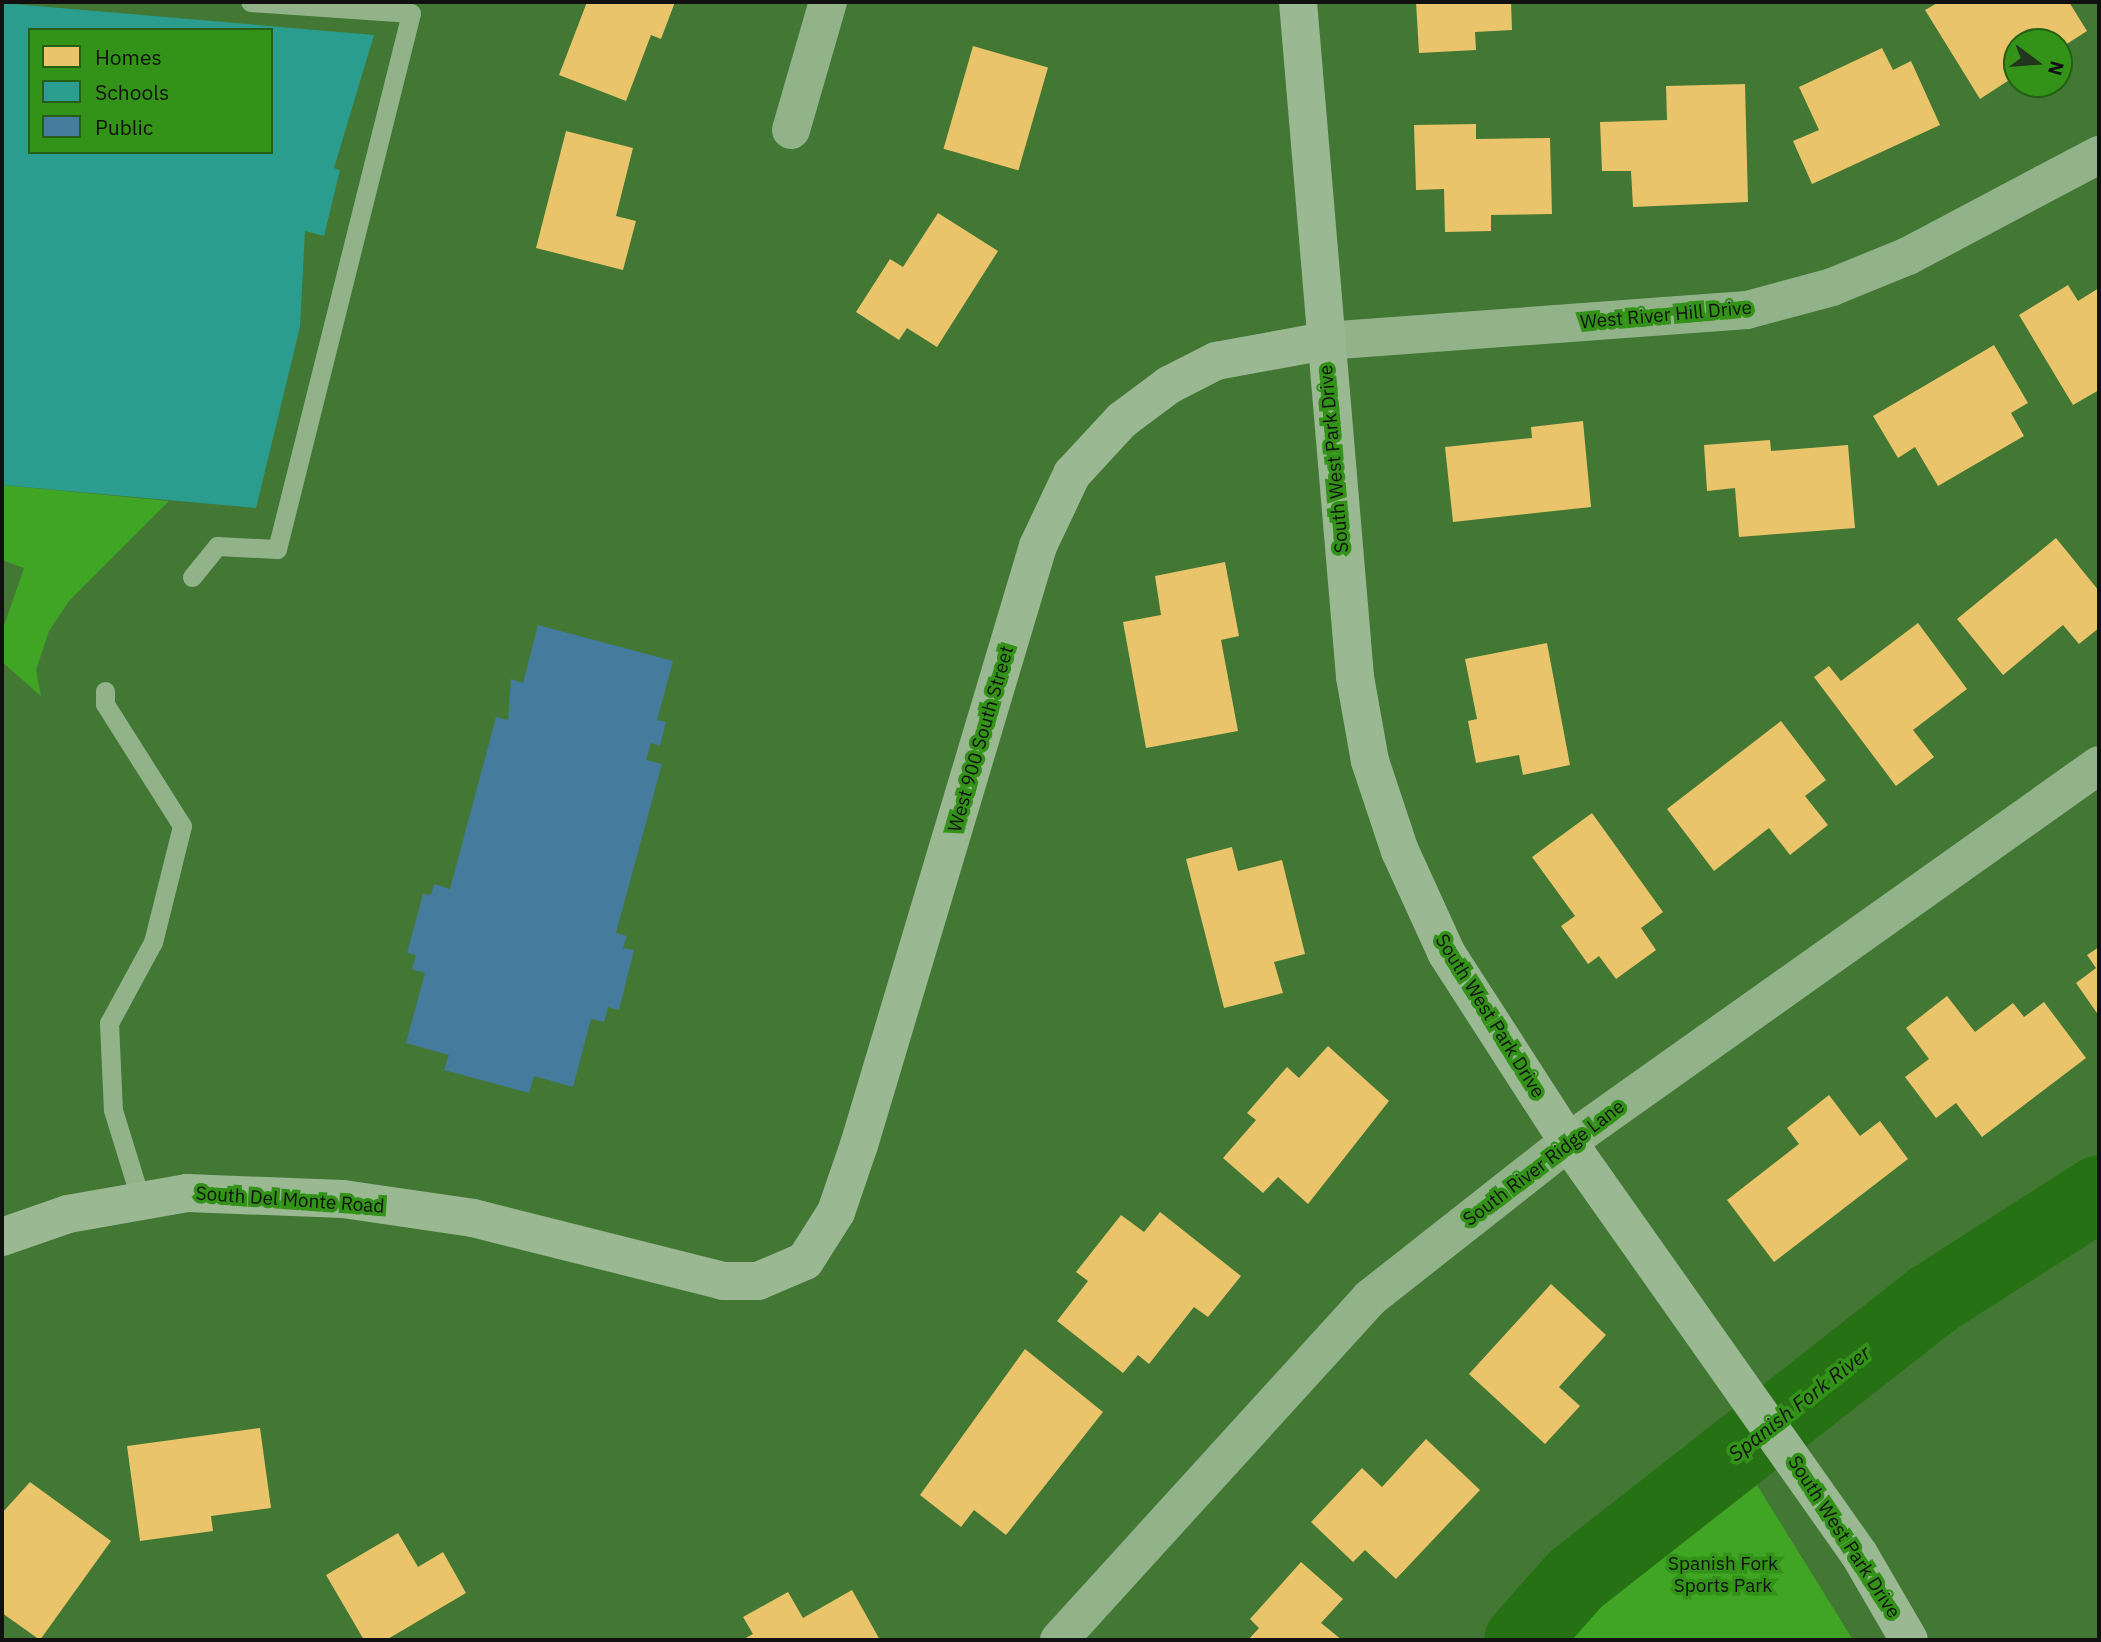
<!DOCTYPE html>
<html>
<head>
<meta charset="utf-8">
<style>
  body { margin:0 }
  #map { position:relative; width:2101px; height:1642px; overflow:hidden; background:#427734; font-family:"IBM Plex Sans",sans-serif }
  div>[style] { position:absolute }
  .green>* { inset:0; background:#40a524 }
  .homes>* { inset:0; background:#e9c46a; transform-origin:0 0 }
  .schools>* { inset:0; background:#2a9d8f }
  .public>* { inset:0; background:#457b9d }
  .river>* { height:75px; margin:-37.5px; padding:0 37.5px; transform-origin:37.5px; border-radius:37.5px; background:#267113 }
  .lane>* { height:19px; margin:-9.5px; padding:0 9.5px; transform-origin:9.5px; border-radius:9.5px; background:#92b38a }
  .street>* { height:38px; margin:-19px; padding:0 19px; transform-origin:19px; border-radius:19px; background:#92b38a }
  .secondary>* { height:38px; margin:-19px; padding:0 19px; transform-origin:19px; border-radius:19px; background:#9ab892 }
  span { translate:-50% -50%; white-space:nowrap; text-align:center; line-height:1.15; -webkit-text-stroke:7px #329318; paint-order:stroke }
  .street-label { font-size:19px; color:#111 }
  .park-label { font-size:19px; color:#111 }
  .water-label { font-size:21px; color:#111; font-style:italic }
  .frame { position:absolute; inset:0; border:4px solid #111; pointer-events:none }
  .legend { position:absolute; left:28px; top:28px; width:245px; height:126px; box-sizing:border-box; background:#329318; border:2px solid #255f15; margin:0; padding:9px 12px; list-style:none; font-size:21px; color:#111 }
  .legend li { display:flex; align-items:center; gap:14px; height:35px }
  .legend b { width:35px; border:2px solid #255f15 }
  .north { position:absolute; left:2003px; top:28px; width:70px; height:70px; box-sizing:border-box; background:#329318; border:2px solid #255f15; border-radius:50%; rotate:106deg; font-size:19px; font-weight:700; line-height:28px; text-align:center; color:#111 }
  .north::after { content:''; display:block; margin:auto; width:24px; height:32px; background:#22351d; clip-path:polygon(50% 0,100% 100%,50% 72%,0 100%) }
</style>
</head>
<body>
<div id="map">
  <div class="green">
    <i style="clip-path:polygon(2px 485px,169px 501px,69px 601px,49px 631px,36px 670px,41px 696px,2px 662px,2px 631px,24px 568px,2px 560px)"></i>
    <i style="clip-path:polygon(1737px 1480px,1746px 1493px,1757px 1485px,1853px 1640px,1543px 1640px)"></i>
  </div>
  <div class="homes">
    <i style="clip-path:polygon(587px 2px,675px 2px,661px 39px,651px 35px,626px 101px,559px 75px)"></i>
    <i style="clip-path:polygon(1416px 2px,1511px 2px,1512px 30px,1475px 32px,1476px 50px,1419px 53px)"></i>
    <i style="clip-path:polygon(1939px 2px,2069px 2px,2087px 31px,2059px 49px,2059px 42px,2017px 42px,2017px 75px,1980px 99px,1925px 10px)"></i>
    <i style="left:973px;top:46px;width:78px;height:107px;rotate:16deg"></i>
    <i style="clip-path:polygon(1882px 48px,1893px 70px,1911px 61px,1940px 125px,1812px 184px,1793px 141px,1819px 130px,1799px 87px)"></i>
    <i style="clip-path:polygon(1745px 84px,1748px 202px,1633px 207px,1631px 171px,1602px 171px,1600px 122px,1667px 120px,1666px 86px)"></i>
    <i style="clip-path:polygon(1476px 124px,1476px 139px,1550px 138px,1552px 214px,1491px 215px,1491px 231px,1445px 232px,1444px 189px,1416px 190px,1414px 125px)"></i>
    <i style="clip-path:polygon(566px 131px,633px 148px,616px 216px,636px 221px,623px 270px,536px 248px)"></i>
    <i style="clip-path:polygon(938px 213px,998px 251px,937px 347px,907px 328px,899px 340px,856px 312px,890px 259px,903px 267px)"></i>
    <i style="clip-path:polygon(2068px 285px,2078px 301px,2099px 288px,2099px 390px,2073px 405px,2019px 315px)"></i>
    <i style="clip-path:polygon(1994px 345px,2028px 403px,2011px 413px,2024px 436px,1938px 486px,1915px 447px,1898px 458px,1873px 416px)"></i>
    <i style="clip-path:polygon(1583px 421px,1591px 507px,1453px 522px,1445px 447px,1532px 438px,1531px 427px)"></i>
    <i style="clip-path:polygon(1770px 440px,1771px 451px,1848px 445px,1855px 528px,1739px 537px,1735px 488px,1707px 491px,1704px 445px)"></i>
    <i style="clip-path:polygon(2056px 538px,2099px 591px,2099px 628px,2079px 644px,2063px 625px,2003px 675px,1957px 619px)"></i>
    <i style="clip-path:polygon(1225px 562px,1239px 636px,1221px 640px,1238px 731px,1146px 748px,1123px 622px,1161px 615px,1155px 576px)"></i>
    <i style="clip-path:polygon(1918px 623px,1967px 689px,1913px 730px,1934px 757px,1896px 786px,1814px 677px,1829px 666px,1841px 681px)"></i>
    <i style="clip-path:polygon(1547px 643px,1570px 765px,1523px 775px,1519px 755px,1476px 763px,1468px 721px,1477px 719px,1465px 659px)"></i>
    <i style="clip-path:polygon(1781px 721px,1826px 780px,1805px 796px,1828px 825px,1790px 855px,1769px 828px,1714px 871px,1667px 809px)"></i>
    <i style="clip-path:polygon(1592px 813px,1663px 912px,1641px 928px,1656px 950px,1616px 979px,1599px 956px,1588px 964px,1561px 926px,1575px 916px,1532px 857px)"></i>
    <i style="clip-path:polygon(1232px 847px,1238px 871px,1282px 860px,1305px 954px,1274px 962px,1283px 993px,1224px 1008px,1186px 859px)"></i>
    <i style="clip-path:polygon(2099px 947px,2099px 1016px,2076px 983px,2096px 968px,2087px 955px)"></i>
    <i style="clip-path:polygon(1947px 996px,1975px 1032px,2013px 1003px,2024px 1017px,2044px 1002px,2086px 1058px,1982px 1137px,1956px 1103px,1936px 1118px,1905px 1077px,1929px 1059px,1906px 1028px)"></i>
    <i style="clip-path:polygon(1328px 1046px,1389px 1101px,1308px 1204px,1278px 1177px,1263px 1193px,1223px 1158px,1256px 1120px,1247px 1113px,1287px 1067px,1299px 1078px)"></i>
    <i style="clip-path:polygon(1829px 1095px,1860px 1136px,1880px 1121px,1908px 1159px,1774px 1262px,1727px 1200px,1799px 1144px,1787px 1128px)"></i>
    <i style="clip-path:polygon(1160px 1212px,1241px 1276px,1208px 1317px,1194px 1307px,1149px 1364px,1138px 1355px,1123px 1373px,1057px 1321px,1088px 1281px,1076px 1272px,1121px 1215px,1144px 1232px)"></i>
    <i style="clip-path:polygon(1551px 1284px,1606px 1335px,1559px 1387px,1580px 1406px,1545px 1444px,1469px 1374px)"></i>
    <i style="clip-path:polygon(1025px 1349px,1103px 1412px,1006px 1535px,974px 1510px,961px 1527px,920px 1495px)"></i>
    <i style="clip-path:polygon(260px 1428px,271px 1508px,211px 1516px,213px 1531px,140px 1541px,127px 1446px)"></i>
    <i style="clip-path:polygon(1426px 1439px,1480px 1490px,1396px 1579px,1365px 1550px,1353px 1562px,1311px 1522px,1362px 1468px,1382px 1487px)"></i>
    <i style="clip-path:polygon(30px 1482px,111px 1541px,40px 1640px,2px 1613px,2px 1513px)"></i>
    <i style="clip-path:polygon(398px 1533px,418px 1567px,443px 1552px,466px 1593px,386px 1640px,364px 1640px,326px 1575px)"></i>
    <i style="clip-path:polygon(1301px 1562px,1343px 1599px,1321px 1623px,1342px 1640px,1248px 1640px,1259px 1628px,1250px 1619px)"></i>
    <i style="clip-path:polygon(852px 1590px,880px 1640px,742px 1640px,753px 1634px,743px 1617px,788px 1592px,803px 1618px)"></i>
  </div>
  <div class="schools">
    <i style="clip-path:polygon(evenodd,2px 3px,374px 35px,334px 168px,340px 170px,324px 236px,305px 231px,300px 327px,256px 508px,2px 485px,2px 3px,30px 30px,271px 30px,271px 152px,30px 152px,30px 30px)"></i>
  </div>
  <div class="public">
    <i style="clip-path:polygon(538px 625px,673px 661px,657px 720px,666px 722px,660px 746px,651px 743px,646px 760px,662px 764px,616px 933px,627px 936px,623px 948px,634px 950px,619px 1010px,608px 1007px,604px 1022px,591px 1019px,573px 1087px,534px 1076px,529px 1093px,444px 1070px,449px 1055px,406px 1043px,425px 973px,412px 969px,416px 955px,407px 953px,423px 894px,431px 895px,434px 884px,450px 889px,496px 717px,508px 720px,511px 679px,523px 683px)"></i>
  </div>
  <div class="river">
    <i style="left:1521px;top:1640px;width:81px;rotate:-48.5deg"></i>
    <i style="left:1575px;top:1579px;width:454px;rotate:-38.1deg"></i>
    <i style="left:1932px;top:1299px;width:198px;rotate:-32.6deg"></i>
  </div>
  <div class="lane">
    <i style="left:192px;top:577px;width:40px;rotate:-51deg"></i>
    <i style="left:217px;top:546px;width:60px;rotate:2.9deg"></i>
    <i style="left:277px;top:549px;width:552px;rotate:-75.96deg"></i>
    <i style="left:411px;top:13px;width:161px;rotate:-176.1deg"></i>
    <i style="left:105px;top:691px;width:13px;rotate:90deg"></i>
    <i style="left:105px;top:704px;width:144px;rotate:57.7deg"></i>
    <i style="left:182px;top:826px;width:120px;rotate:104deg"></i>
    <i style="left:153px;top:942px;width:92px;rotate:118.5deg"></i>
    <i style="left:109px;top:1023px;width:87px;rotate:87.4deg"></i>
    <i style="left:113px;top:1110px;width:95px;rotate:72.9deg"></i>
  </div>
  <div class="street">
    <i style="left:791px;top:130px;width:133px;rotate:-73.9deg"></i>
    <i style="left:1325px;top:341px;width:423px;rotate:-4.2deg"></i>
    <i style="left:1747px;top:310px;width:88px;rotate:-15.1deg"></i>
    <i style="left:1832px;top:287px;width:82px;rotate:-22.2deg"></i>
    <i style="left:1908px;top:256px;width:216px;rotate:-27.9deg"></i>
    <i style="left:1059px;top:1640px;width:462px;rotate:-47.7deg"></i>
    <i style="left:1370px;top:1298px;width:252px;rotate:-38.2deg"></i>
    <i style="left:1568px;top:1142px;width:651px;rotate:-35.37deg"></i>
  </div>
  <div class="secondary">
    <i style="left:1298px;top:2px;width:677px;rotate:85.17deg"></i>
    <i style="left:1355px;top:677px;width:85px;rotate:79.9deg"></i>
    <i style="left:1370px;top:761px;width:95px;rotate:71.6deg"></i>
    <i style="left:1400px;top:851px;width:113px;rotate:65.5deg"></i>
    <i style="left:1447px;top:954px;width:224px;rotate:57.2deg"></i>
    <i style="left:1568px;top:1142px;width:504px;rotate:54.77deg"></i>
    <i style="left:1859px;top:1554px;width:99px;rotate:59.8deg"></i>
    <i style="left:2px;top:1237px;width:70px;rotate:-19.2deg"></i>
    <i style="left:68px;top:1214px;width:121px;rotate:-10deg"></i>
    <i style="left:187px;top:1193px;width:156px;rotate:2.2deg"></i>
    <i style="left:343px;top:1199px;width:131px;rotate:8.3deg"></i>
    <i style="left:473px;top:1218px;width:258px;rotate:14.1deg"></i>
    <i style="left:723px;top:1281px;width:35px"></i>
    <i style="left:758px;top:1281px;width:51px;rotate:-23.1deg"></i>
    <i style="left:805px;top:1261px;width:58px;rotate:-57.7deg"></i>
    <i style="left:836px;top:1212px;width:71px;rotate:-71.1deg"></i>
    <i style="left:859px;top:1145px;width:625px;rotate:-73.36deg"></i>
    <i style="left:1038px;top:546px;width:80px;rotate:-64.7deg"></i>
    <i style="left:1072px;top:474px;width:74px;rotate:-47.2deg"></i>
    <i style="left:1122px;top:420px;width:59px;rotate:-36.7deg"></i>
    <i style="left:1169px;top:385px;width:53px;rotate:-27.1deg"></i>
    <i style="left:1216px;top:361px;width:111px;rotate:-10.4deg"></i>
  </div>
  <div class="street-label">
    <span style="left:1666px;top:315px;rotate:-5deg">West River Hill Drive</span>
    <span style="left:1334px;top:459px;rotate:-95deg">South West Park Drive</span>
    <span style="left:981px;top:739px;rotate:-74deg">West 900 South Street</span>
    <span style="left:1490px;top:1016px;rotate:58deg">South West Park Drive</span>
    <span style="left:1544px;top:1163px;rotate:-37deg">South River Ridge Lane</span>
    <span style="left:290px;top:1200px;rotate:4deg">South Del Monte Road</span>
    <span style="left:1844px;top:1537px;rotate:57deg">South West Park Drive</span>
  </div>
  <div class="park-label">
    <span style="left:1723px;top:1575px">Spanish Fork<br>Sports Park</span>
  </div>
  <div class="water-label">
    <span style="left:1799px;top:1403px;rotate:-38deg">Spanish Fork River</span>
  </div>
  <div class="frame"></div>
  <ul class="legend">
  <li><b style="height:19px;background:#e9c46a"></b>Homes</li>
  <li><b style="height:19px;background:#2a9d8f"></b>Schools</li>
  <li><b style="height:19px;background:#457b9d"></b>Public</li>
  </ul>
  <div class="north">N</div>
</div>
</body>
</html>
